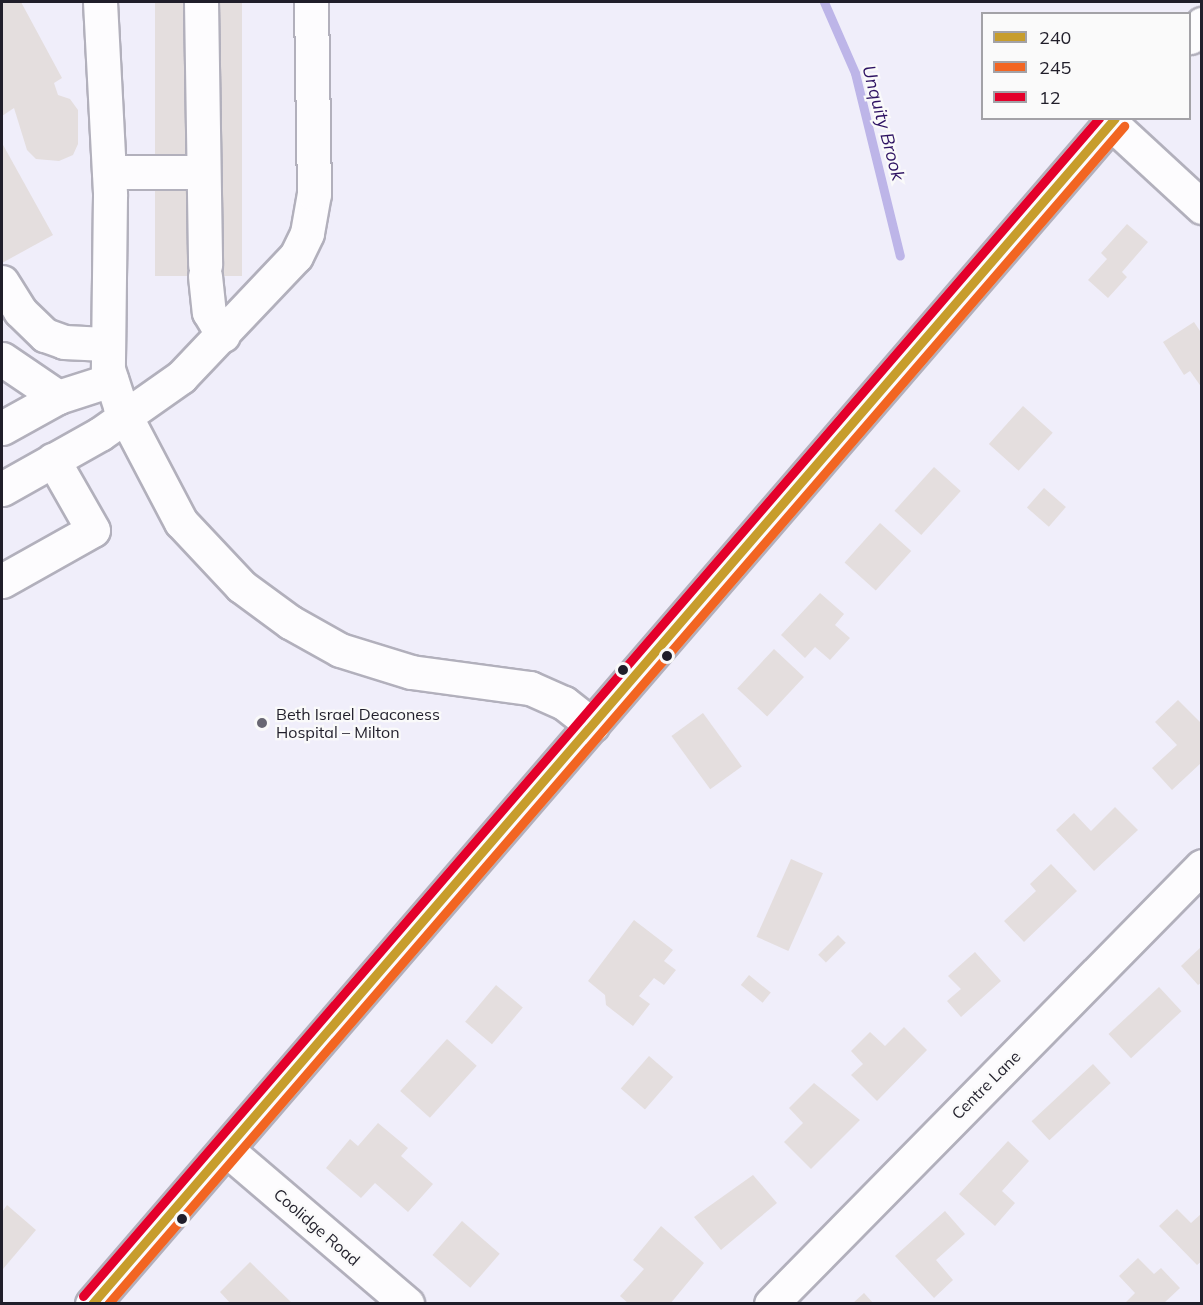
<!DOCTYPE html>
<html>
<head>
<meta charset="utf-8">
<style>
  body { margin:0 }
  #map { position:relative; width:1203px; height:1305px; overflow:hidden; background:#f0eefa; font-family:Mulish,sans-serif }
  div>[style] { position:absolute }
  .stream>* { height:9px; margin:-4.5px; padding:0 4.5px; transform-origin:4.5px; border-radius:4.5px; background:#bdb5e8 }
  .building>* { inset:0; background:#e4dede; transform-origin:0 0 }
  .roads { filter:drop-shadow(2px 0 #b2b0bc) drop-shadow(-2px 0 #b2b0bc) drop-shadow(0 2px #b2b0bc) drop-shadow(0 -2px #b2b0bc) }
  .minor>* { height:33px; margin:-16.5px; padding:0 16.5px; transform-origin:16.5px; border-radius:16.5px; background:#fdfcfe }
  .major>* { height:33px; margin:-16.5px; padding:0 16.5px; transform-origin:16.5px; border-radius:16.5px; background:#fdfcfe }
  .bus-1>* { height:9px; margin:-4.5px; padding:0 4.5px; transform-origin:4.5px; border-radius:4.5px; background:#c79d2c }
  .bus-2>* { height:9px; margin:-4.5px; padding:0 4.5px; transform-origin:4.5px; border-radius:4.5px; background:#f26522 }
  .bus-3>* { height:9px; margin:-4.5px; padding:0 4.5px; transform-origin:4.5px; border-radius:4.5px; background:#e4002b }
  .dots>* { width:16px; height:16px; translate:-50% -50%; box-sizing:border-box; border:3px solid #fafafa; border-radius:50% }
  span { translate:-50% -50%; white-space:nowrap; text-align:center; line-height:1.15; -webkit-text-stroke:4.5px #fafafa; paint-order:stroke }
  .poi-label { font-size:16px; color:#201e2a }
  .left { translate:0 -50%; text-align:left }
  .street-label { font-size:16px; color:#201e2a }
  .water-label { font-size:18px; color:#2d1262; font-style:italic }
  .frame { position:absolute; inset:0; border:3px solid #201e2a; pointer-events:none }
  .legend { position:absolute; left:981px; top:12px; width:210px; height:108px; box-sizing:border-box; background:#fafafa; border:2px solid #a3a2a7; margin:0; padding:8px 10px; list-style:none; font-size:18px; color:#201e2a }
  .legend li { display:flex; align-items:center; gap:12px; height:30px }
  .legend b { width:30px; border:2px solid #a3a2a7 }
</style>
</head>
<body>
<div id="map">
  <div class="stream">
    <i style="left:824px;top:2px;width:77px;rotate:66.4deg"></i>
    <i style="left:855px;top:73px;width:188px;rotate:76.2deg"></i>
  </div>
  <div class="building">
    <i style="clip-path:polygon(2px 2px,21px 2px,62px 78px,54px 83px,58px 95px,70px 99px,78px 110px,78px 144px,73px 155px,59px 161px,36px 159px,27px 150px,14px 108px,2px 116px)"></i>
    <i style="left:155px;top:2px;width:87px;height:274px"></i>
    <i style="clip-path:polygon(2px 143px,53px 235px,2px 263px)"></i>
    <i style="clip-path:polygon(1127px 224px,1148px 242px,1122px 272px,1127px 277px,1108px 298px,1088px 280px,1107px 259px,1101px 253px)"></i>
    <i style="clip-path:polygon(1194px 322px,1202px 334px,1202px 388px,1190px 371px,1184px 375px,1163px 342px)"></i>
    <i style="left:1023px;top:406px;width:40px;height:51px;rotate:42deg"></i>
    <i style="left:934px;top:467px;width:36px;height:59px;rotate:42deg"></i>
    <i style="left:1044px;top:488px;width:29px;height:26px;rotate:41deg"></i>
    <i style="left:880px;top:523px;width:42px;height:53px;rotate:42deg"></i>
    <i style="clip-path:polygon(820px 593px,844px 614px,835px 625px,850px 638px,830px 660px,815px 647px,805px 658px,781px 635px)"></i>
    <i style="left:774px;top:649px;width:41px;height:54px;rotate:43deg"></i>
    <i style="clip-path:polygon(1178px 700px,1202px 724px,1202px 762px,1172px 790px,1152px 768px,1177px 745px,1155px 722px)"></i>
    <i style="left:703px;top:713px;width:66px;height:39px;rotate:54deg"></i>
    <i style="clip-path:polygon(1115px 807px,1138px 830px,1094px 871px,1056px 830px,1074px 813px,1091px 831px)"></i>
    <i style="left:791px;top:859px;width:35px;height:85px;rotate:24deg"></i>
    <i style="clip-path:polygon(1051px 864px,1077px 891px,1024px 942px,1004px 921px,1036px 891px,1030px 884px)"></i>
    <i style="clip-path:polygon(634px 920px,673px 950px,664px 961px,676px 970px,664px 985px,654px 978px,639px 996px,650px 1004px,633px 1026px,606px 1005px,605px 995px,588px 981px)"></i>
    <i style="left:838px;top:935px;width:11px;height:28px;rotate:45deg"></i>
    <i style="clip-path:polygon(1202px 946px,1202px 982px,1198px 985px,1181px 966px)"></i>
    <i style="clip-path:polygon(975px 952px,1001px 981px,961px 1017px,947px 1001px,961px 989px,948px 976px)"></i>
    <i style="left:749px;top:975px;width:28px;height:13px;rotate:39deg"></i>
    <i style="left:496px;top:985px;width:35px;height:48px;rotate:40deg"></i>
    <i style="left:1159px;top:987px;width:33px;height:69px;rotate:47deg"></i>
    <i style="clip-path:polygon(904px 1027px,927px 1050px,877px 1101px,851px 1075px,863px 1064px,851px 1051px,870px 1032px,885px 1046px)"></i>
    <i style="left:447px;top:1039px;width:40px;height:70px;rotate:42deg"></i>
    <i style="left:649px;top:1056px;width:32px;height:43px;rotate:41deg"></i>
    <i style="left:1093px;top:1064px;width:26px;height:84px;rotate:47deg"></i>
    <i style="clip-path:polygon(814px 1083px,860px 1120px,811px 1169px,784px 1142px,803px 1123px,789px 1108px)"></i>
    <i style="clip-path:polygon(378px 1123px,408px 1148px,401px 1156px,433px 1184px,408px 1212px,375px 1183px,361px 1198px,326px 1168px,350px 1139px,358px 1146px)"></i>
    <i style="clip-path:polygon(1008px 1141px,1029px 1161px,1002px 1191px,1015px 1203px,995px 1226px,959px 1194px)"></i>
    <i style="clip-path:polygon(753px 1175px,777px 1203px,721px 1250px,694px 1217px)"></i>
    <i style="clip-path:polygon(7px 1205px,36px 1230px,3px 1269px,2px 1212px)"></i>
    <i style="clip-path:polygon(1177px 1209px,1191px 1223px,1202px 1213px,1202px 1261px,1197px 1265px,1159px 1226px)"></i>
    <i style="clip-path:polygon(945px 1211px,965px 1234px,936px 1260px,953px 1280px,934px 1298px,895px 1256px)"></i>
    <i style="left:462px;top:1221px;width:50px;height:45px;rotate:41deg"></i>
    <i style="clip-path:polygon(661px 1226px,704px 1263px,670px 1304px,629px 1304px,620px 1296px,644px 1269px,633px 1260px)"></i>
    <i style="clip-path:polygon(1138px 1258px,1154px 1274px,1161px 1268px,1180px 1288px,1163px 1304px,1124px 1304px,1135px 1293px,1119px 1276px)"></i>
    <i style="clip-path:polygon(250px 1262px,293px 1304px,231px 1304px,220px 1292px)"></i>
    <i style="clip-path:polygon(864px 1293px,874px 1304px,852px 1304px)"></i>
  </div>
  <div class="roads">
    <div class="minor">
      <i style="left:100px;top:2px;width:194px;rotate:87deg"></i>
      <i style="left:110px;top:196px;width:173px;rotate:90.7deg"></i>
      <i style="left:108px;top:369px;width:39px;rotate:72deg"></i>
      <i style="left:120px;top:406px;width:131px;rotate:62.3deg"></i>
      <i style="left:181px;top:522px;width:88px;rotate:46.8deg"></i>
      <i style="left:241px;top:586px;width:61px;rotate:36.3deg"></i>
      <i style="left:290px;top:622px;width:57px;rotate:29.2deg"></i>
      <i style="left:340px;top:650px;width:74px;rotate:17.2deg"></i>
      <i style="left:411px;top:672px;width:120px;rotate:7.7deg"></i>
      <i style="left:530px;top:688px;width:37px;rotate:24deg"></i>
      <i style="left:564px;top:703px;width:36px;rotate:38deg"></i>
      <i style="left:201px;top:2px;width:263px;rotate:89.1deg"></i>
      <i style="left:1111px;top:123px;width:124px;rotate:42.7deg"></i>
      <i style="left:109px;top:172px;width:94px"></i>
      <i style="left:205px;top:276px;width:36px;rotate:84deg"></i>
      <i style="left:209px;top:312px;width:27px;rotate:59deg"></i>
      <i style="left:2px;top:282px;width:34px;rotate:58deg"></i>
      <i style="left:20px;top:311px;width:35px;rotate:44deg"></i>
      <i style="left:45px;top:335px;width:20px;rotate:20deg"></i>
      <i style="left:64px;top:342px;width:42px;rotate:2.7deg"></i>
      <i style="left:2px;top:359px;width:68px;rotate:34.2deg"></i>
      <i style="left:2px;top:428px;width:64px;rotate:-29deg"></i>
      <i style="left:58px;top:397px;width:56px;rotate:-17.8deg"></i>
      <i style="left:2px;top:489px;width:112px;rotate:-29.3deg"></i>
      <i style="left:100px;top:434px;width:99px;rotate:-35.1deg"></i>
      <i style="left:181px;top:377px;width:167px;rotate:-46.5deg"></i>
      <i style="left:296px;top:256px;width:25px;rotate:-64deg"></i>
      <i style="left:307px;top:233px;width:40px;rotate:-80deg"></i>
      <i style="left:314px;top:194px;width:192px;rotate:-90.9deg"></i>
      <i style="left:2px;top:581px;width:104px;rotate:-29.3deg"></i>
      <i style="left:93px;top:530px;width:81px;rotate:-119.7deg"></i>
      <i style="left:227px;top:1150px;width:237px;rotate:40.5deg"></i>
      <i style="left:771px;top:1304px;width:614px;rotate:-45.46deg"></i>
    </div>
    <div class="major">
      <i style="left:1190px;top:37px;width:18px;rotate:-47deg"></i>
      <i style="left:92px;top:1304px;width:1566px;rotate:-49.22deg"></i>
    </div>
  </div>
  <div class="bus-1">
    <i style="left:92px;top:1304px;width:1566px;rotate:-49.22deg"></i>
  </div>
  <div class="bus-2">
    <i style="left:108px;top:1304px;width:1556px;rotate:-49.22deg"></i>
  </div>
  <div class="bus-3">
    <i style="left:83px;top:1296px;width:1556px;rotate:-49.22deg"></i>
  </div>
  <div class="dots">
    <i style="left:667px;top:656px;background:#201e2a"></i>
    <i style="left:623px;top:670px;background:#201e2a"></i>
    <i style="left:262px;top:723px;background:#696773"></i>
    <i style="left:182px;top:1219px;background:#201e2a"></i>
  </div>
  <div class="poi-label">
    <span class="left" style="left:276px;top:723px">Beth Israel Deaconess<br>Hospital – Milton</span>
  </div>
  <div class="street-label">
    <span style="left:986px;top:1085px;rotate:-45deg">Centre Lane</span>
    <span style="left:317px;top:1227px;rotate:41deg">Coolidge Road</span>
  </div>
  <div class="water-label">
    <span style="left:883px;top:123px;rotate:75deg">Unquity Brook</span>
  </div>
  <div class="frame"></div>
  <ul class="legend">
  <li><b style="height:8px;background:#c79d2c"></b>240</li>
  <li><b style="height:8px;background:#f26522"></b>245</li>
  <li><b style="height:8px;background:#e4002b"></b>12</li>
  </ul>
</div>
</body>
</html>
